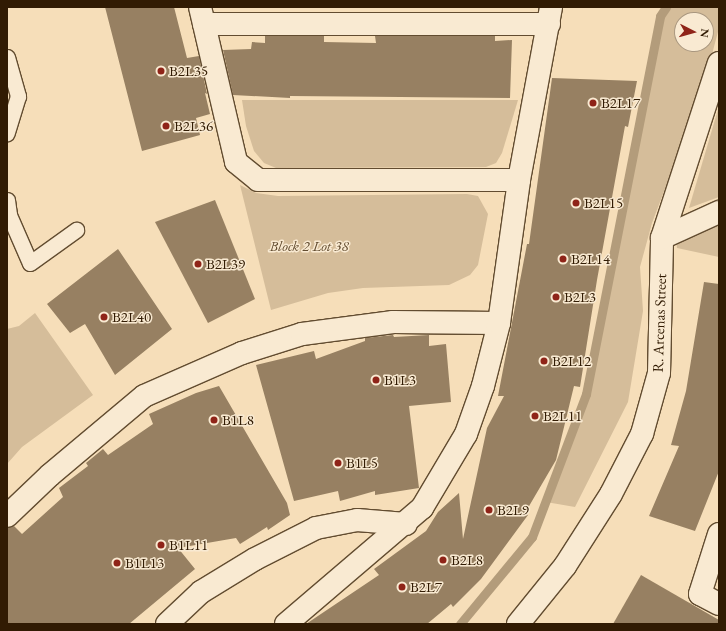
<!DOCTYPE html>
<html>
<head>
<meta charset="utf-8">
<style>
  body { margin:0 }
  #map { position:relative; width:726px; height:631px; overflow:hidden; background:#f6deb9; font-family:"EB Garamond",serif }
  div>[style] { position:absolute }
  .green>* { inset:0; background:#d5bd9a }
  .stream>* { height:9px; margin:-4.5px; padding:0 4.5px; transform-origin:4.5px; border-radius:4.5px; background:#b39c7b }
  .building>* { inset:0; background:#978062 }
  .roads { filter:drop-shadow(1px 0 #624c30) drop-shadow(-1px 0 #624c30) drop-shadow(0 1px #624c30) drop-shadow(0 -1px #624c30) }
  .service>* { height:15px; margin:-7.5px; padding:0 7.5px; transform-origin:7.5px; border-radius:7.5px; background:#f9ead2 }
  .minor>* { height:22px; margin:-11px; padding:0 11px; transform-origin:11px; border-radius:11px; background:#f9ead2 }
  .dots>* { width:11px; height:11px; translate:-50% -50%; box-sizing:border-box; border:2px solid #f9ead2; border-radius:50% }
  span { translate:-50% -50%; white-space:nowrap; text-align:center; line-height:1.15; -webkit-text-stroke:3px #f9ead2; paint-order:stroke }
  .poi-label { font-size:15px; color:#311b03 }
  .left { translate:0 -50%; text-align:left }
  .park-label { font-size:15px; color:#624c30; font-style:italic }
  .street-label { font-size:15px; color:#311b03 }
  .frame { position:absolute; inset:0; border:8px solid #311b03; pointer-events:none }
  .north { position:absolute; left:674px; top:12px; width:40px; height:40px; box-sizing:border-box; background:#f9ead2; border:1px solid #a9977f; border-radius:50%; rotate:96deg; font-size:11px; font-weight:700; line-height:16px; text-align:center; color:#311b03 }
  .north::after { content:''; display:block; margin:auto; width:14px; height:18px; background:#8f2418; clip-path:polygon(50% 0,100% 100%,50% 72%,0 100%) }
</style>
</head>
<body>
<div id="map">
  <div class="green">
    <i style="clip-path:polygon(evenodd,666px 7px,719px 7px,719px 28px,703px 88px,652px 223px,640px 267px,643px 311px,628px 402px,575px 507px,546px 502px,586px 394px,660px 16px,666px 7px,682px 20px,706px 20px,706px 44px,682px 44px,682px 20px)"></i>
    <i style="clip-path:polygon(242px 100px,518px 100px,502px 153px,496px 163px,486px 167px,276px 168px,264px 163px,254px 151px,246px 126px)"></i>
    <i style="clip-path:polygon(719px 106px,719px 197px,689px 208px)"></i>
    <i style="clip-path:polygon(240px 185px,256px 193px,278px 196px,467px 194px,478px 196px,488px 214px,478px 265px,470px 275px,449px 285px,363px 288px,328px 293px,271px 310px)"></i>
    <i style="clip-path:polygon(719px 219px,719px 257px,677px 248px,676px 239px)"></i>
    <i style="clip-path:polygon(35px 313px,93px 395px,22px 447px,7px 464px,7px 329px,19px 326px)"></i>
  </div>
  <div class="stream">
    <i style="left:460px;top:624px;width:113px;rotate:-50.4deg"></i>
    <i style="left:532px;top:537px;width:153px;rotate:-69.3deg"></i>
    <i style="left:586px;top:394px;width:385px;rotate:-78.9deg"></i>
    <i style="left:660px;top:16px;width:11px;rotate:-56deg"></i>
  </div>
  <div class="building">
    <i style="clip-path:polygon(105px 7px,174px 7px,187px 58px,199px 56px,207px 94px,205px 93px,210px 114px,196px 118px,200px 135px,142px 151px)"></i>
    <i style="clip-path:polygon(265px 36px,324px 36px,324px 42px,376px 43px,375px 36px,495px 36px,495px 41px,512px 40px,510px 98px,290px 96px,290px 98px,233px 95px,223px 50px,251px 49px,252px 42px,265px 43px)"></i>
    <i style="clip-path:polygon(552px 78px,637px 81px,628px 127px,625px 126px,597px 280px,580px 387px,574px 386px,556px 460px,525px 513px,528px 515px,481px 579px,453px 607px,451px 604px,427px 624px,306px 624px,379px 575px,374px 569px,426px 531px,438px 512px,459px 493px,463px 539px,487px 428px,504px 396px,498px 396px,527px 244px,529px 244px)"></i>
    <i style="clip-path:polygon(215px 200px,255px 299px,208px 323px,155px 222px)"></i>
    <i style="clip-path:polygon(118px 249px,172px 329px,115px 375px,85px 324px,70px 333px,47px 304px)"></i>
    <i style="clip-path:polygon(704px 282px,719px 284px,719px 471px,695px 531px,649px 516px,679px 446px,671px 445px,686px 391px)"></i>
    <i style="clip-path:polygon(393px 335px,394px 337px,429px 335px,429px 346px,446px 344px,451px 402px,409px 406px,419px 488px,375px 495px,375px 491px,340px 501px,338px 491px,294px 501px,256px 365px,314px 351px,316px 359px,365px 341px,365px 338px)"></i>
    <i style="clip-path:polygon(219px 386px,287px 503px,290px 515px,268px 530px,267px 527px,240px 544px,236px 538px,178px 548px,195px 569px,129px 624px,7px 624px,7px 528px,14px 526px,22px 534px,63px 497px,59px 488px,88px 466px,86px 463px,103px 449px,108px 455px,153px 424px,149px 414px,196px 393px)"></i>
    <i style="clip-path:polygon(641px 575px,719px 620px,719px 624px,613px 624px)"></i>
  </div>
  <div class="roads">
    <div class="service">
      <i style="left:7px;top:57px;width:41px;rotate:74.2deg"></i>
      <i style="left:18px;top:96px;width:39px;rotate:107deg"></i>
      <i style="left:7px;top:200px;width:15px;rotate:82deg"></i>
      <i style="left:9px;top:215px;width:52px;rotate:66.4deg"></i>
      <i style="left:30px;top:263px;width:57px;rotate:-35.7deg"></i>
    </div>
    <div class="minor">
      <i style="left:200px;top:7px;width:159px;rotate:76.9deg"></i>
      <i style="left:236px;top:162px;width:28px;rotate:39deg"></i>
      <i style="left:258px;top:180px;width:261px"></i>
      <i style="left:204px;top:24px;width:345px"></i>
      <i style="left:662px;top:238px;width:63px;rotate:-24.5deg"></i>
      <i style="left:7px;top:516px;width:59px;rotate:-43.6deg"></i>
      <i style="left:50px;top:475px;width:123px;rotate:-40deg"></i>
      <i style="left:144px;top:396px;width:107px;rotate:-23.7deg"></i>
      <i style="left:242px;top:353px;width:63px;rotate:-17.6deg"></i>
      <i style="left:302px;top:334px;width:92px;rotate:-7.5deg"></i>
      <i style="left:393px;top:322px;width:106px;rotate:0.5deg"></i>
      <i style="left:719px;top:534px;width:63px;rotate:107.6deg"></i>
      <i style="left:700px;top:594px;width:21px;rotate:28deg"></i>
      <i style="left:167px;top:624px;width:47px;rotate:-43.3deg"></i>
      <i style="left:201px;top:592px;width:63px;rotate:-31.4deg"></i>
      <i style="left:255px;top:559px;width:68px;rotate:-26.9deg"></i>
      <i style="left:316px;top:528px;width:42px;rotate:-11deg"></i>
      <i style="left:357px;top:520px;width:49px;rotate:4.7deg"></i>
      <i style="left:286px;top:624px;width:179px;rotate:-40.5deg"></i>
      <i style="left:422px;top:508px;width:86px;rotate:-59.3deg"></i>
      <i style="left:466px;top:434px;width:51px;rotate:-70.5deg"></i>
      <i style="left:483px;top:386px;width:65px;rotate:-75.7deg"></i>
      <i style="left:499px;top:323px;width:144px;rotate:-82deg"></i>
      <i style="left:519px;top:180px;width:176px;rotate:-79.5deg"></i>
      <i style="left:518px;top:624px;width:75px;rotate:-51deg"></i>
      <i style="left:565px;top:566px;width:85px;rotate:-57.4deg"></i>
      <i style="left:611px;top:494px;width:68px;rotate:-62.7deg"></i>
      <i style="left:642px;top:434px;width:63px;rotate:-74.4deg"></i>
      <i style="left:659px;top:373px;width:135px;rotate:-88.7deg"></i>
      <i style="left:662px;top:238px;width:184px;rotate:-72deg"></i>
    </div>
  </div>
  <div class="dots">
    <i style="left:161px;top:71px;background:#8f2418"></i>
    <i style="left:593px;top:103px;background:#8f2418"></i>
    <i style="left:166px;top:126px;background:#8f2418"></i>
    <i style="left:576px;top:203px;background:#8f2418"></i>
    <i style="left:563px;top:259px;background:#8f2418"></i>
    <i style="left:198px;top:264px;background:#8f2418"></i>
    <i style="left:556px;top:297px;background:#8f2418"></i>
    <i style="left:104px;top:317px;background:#8f2418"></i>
    <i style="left:544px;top:361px;background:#8f2418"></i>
    <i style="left:376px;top:380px;background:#8f2418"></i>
    <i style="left:535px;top:416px;background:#8f2418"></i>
    <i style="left:214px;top:420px;background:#8f2418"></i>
    <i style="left:338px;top:463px;background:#8f2418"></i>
    <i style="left:489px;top:510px;background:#8f2418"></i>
    <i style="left:161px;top:545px;background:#8f2418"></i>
    <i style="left:443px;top:560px;background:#8f2418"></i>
    <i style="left:117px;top:563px;background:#8f2418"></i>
    <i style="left:402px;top:587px;background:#8f2418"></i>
  </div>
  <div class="poi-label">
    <span class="left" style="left:169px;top:71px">B2L35</span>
    <span class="left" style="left:601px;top:103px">B2L17</span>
    <span class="left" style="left:174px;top:126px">B2L36</span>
    <span class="left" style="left:584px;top:203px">B2L15</span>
    <span class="left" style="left:571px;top:259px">B2L14</span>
    <span class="left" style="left:206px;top:264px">B2L39</span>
    <span class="left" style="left:564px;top:297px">B2L3</span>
    <span class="left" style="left:112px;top:317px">B2L40</span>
    <span class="left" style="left:552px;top:361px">B2L12</span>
    <span class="left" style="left:384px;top:380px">B1L3</span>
    <span class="left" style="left:543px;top:416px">B2L11</span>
    <span class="left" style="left:222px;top:420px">B1L8</span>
    <span class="left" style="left:346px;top:463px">B1L5</span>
    <span class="left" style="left:497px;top:510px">B2L9</span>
    <span class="left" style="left:169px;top:545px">B1L11</span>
    <span class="left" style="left:451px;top:560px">B2L8</span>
    <span class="left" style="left:125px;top:563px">B1L13</span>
    <span class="left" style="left:410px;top:587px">B2L7</span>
  </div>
  <div class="park-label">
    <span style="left:309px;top:246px">Block 2 Lot 38</span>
  </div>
  <div class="street-label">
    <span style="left:659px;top:323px;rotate:-88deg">R. Arcenas Street</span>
  </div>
  <div class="frame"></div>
  <div class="north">N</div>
</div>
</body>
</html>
